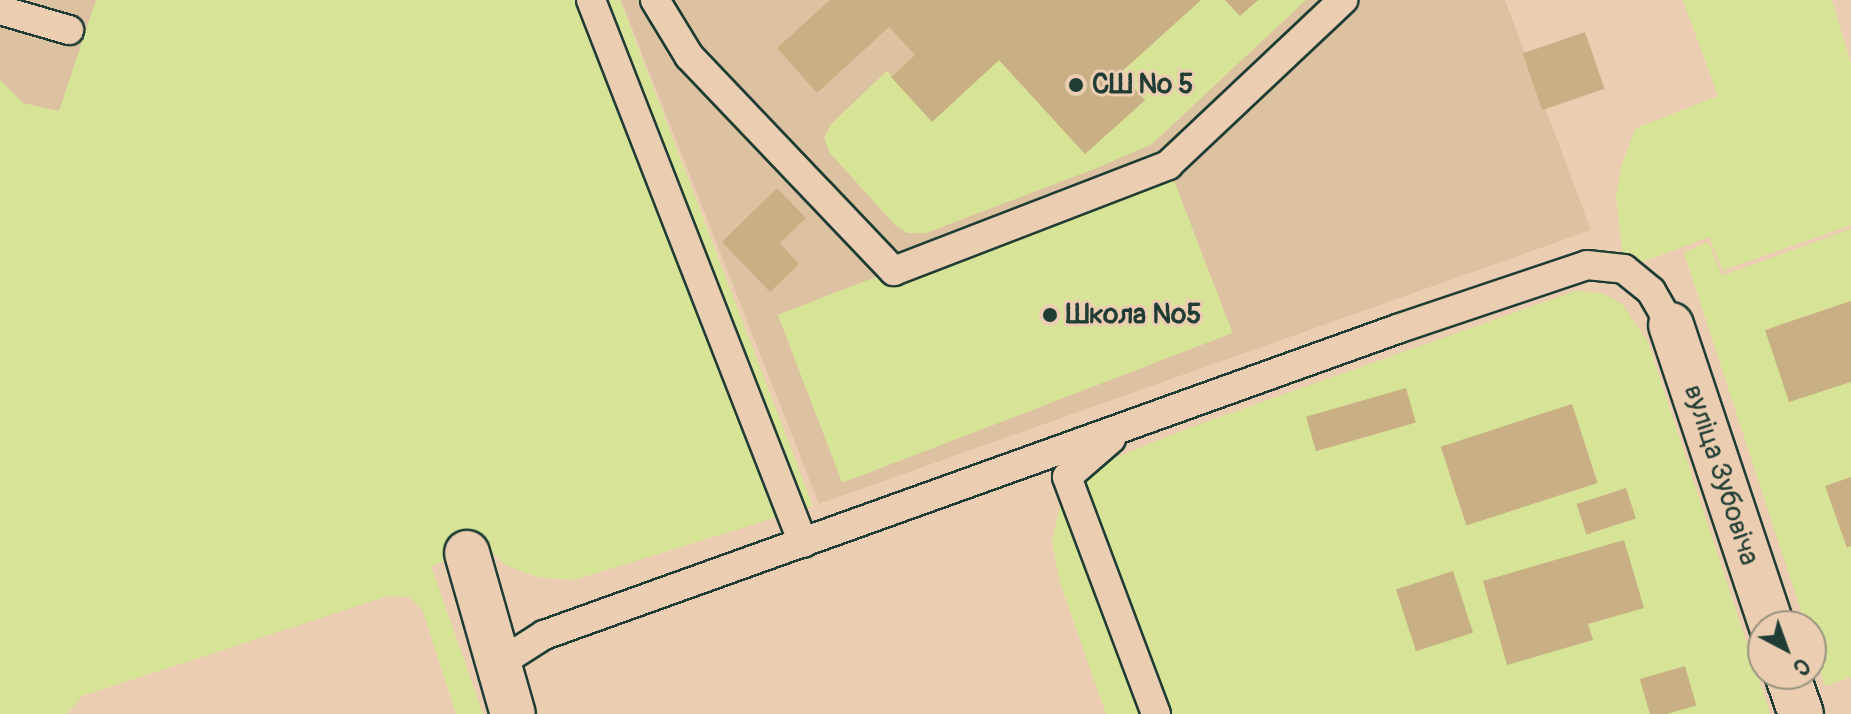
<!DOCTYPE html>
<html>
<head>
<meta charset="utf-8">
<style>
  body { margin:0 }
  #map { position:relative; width:1851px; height:714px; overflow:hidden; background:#ebceb2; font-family:Pangolin,sans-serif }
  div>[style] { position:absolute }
  .built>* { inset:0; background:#ddc2a2 }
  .green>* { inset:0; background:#d7e497; transform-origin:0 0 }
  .building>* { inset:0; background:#c9af84; transform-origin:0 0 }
  .roads { filter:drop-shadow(2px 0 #1f3d34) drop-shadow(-2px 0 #1f3d34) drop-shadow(0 2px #1f3d34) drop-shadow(0 -2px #1f3d34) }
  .lane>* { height:28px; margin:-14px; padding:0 14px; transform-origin:14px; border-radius:14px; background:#ebceb2 }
  .street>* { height:44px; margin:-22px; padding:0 22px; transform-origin:22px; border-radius:22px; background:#ebceb2 }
  .dots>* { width:22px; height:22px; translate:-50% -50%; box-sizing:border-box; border:4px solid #ebceb2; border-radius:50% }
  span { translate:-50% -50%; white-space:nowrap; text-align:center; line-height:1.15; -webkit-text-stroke:6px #ebceb2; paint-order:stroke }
  .poi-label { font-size:28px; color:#1f3d34; font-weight:700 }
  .left { translate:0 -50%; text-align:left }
  .street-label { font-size:28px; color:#1f3d34 }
  .north { position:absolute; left:1747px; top:610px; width:80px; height:80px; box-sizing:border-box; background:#ebceb2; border:2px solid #999480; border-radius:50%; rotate:139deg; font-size:22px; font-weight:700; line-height:32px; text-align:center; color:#1f3d34 }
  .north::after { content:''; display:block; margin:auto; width:28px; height:36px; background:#1f3d34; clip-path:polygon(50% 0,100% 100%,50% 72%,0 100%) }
</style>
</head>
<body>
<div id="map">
  <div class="built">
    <i style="clip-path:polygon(0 0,152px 0,0 278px)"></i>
    <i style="clip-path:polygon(621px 0,1505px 0,1591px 230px,819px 504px)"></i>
  </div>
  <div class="green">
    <i style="clip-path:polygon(96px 0,620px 0,813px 506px,574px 580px,537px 577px,507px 566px,486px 547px,431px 566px,483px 714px,456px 714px,422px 609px,410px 597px,388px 596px,82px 696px,67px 714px,0 714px,0 80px,23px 103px,59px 111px)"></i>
    <i style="clip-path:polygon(1201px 0,1225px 0,1240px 16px,1258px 0,1306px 0,1152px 144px,1097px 168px,926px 233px,908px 233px,896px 226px,830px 153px,824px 138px,832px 123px,887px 71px,932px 121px,999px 60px,1085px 154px,1145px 100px,1120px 73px)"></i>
    <i style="clip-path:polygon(1683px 0,1832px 0,1851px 64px,1851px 225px,1723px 270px,1709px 237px,1624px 269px,1616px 195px,1622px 164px,1636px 128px,1718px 96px)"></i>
    <i style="left:1168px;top:165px;width:180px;height:418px;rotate:69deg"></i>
    <i style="clip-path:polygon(1851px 229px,1851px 677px,1825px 686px,1811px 642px,1811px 626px,1806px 626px,1684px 253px,1708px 242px,1722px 276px)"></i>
    <i style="clip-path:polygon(1575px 291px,1601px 293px,1622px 304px,1648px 342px,1770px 714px,1106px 714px,1060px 583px,1052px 542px,1067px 477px,1192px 427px)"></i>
  </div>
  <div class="building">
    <i style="clip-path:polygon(830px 0,1201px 0,1120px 73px,1145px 100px,1085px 154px,999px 60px,932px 122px,891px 77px,915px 55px,889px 27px,817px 93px,777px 48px)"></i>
    <i style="clip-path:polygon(1225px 0,1258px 0,1240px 16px)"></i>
    <i style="left:1585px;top:32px;width:60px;height:66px;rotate:71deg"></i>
    <i style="clip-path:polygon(777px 188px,806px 218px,780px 243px,799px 264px,770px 292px,722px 242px)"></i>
    <i style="clip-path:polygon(1851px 301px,1851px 382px,1789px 402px,1765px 330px)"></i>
    <i style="left:1406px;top:388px;width:36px;height:104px;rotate:74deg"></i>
    <i style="left:1572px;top:404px;width:83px;height:138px;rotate:72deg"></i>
    <i style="clip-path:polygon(1851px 477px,1851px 546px,1847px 548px,1825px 486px)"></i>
    <i style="left:1626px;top:488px;width:32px;height:52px;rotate:72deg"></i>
    <i style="clip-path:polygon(1624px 540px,1644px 608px,1588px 624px,1593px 640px,1507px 665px,1483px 581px)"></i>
    <i style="left:1453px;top:571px;width:65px;height:60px;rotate:72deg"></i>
    <i style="left:1685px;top:666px;width:41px;height:47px;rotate:74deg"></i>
  </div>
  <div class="roads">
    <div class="lane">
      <i style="left:591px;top:0;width:583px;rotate:68.67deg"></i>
      <i style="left:655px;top:0;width:66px;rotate:58.7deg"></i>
      <i style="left:689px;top:56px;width:297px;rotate:46.4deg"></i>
      <i style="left:894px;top:271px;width:294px;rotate:-21.1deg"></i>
      <i style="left:1168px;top:165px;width:241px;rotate:-43.3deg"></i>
      <i style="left:0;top:10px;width:72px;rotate:16.2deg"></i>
      <i style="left:1111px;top:439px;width:58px;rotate:139.2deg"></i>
      <i style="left:1067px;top:477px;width:253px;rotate:69.4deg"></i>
      <i style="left:497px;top:665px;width:56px;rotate:-32.6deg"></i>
      <i style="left:544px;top:635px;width:906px;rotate:-19.73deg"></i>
      <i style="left:1397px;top:329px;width:200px;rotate:-18.6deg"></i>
      <i style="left:1587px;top:265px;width:37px;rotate:6deg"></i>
      <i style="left:1624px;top:269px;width:35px;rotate:39deg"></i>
      <i style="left:1651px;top:291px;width:39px;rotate:60deg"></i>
    </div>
    <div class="street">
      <i style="left:1671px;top:325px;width:317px;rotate:71.5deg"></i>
      <i style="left:467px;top:553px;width:167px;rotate:74.1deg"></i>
      <i style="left:1787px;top:674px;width:42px;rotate:70.7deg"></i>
    </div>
  </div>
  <div class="dots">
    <i style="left:1076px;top:85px;background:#1f3d34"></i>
    <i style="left:1050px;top:315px;background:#1f3d34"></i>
  </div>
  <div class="poi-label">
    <span class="left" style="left:1092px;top:85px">СШ № 5</span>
    <span class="left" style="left:1066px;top:315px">Школа №5</span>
  </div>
  <div class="street-label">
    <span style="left:1721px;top:475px;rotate:72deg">вуліца Зубовіча</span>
  </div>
  <div class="north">С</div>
</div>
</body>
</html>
